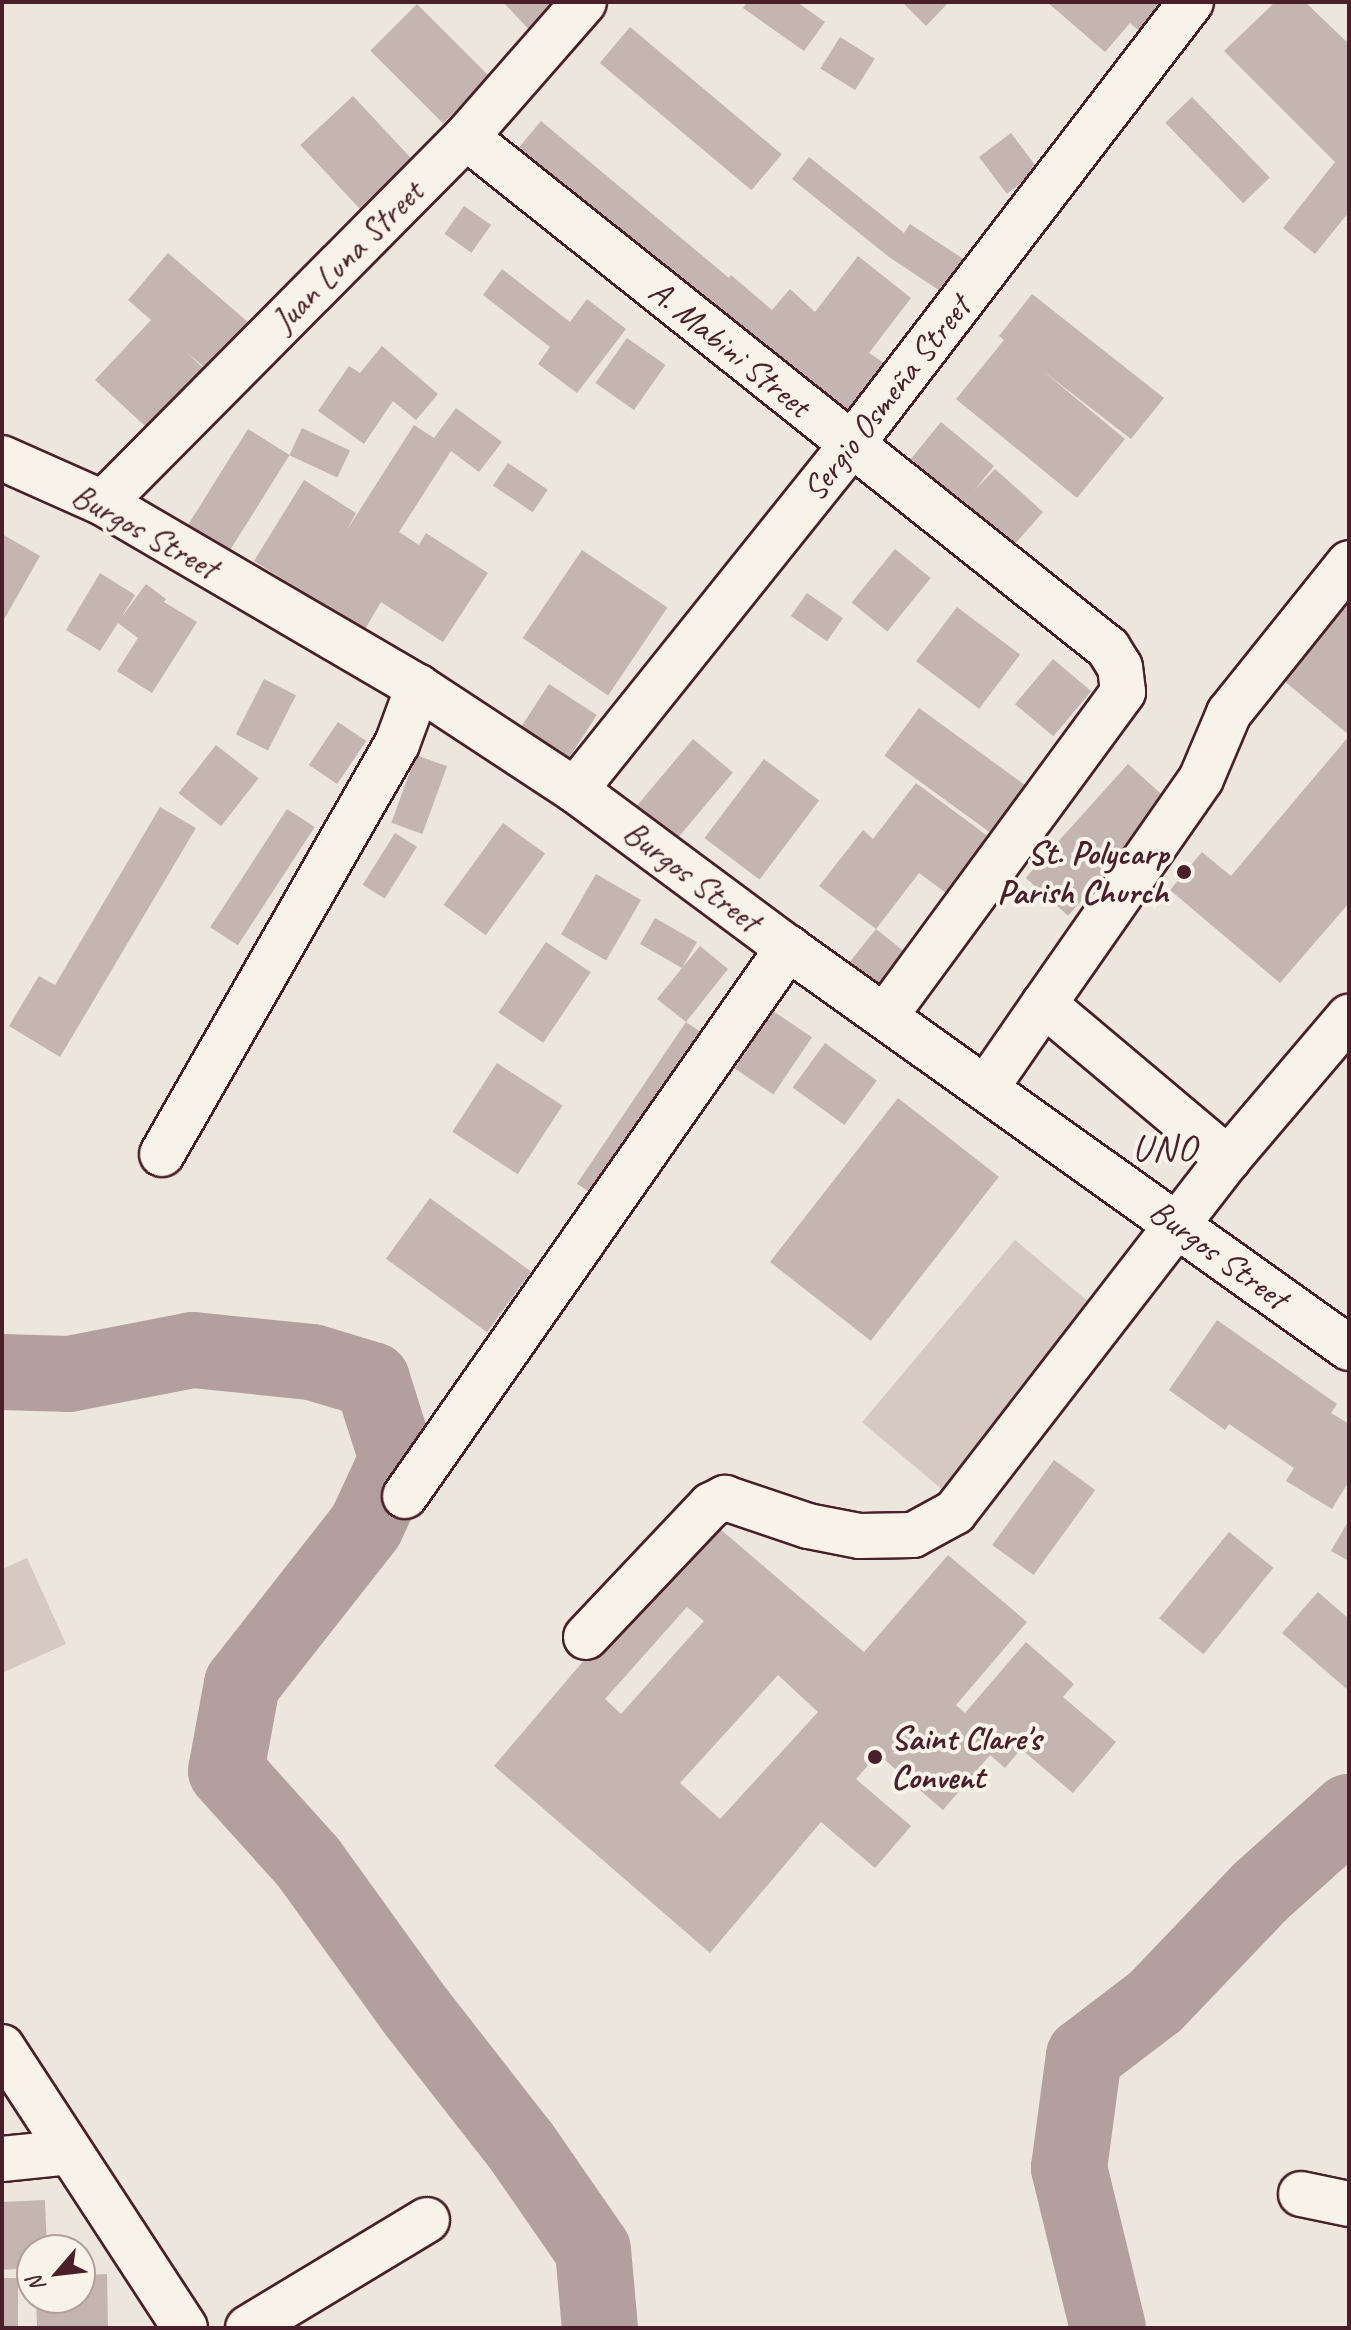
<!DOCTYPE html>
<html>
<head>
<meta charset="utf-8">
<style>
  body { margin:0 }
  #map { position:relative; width:1351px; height:2330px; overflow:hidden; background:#ece6dd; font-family:Caveat,sans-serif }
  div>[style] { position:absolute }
  .green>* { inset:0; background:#d5c9c2; transform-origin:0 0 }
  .river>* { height:76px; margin:-38px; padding:0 38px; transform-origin:38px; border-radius:38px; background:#b39f9d }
  .building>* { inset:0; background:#c4b5b0; transform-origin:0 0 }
  .roads { filter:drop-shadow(2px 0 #4a1f2b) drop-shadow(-2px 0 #4a1f2b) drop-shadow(0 2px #4a1f2b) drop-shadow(0 -2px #4a1f2b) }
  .minor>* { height:44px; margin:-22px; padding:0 22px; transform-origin:22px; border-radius:22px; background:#f7f3e8 }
  .dots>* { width:22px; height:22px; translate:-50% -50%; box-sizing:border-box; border:4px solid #f7f3e8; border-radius:50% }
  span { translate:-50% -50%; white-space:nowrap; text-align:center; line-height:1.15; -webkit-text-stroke:8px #f7f3e8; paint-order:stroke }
  .street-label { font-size:34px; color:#4a1f2b }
  .poi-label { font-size:34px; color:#4a1f2b; font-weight:700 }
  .right { translate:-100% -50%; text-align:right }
  .left { translate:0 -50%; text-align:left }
  .quarter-label { font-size:38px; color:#4a1f2b; letter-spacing:2px }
  .frame { position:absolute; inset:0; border:4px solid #4a1f2b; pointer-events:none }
  .north { position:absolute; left:16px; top:2234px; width:80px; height:80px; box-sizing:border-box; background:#f7f3e8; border:2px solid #b29e9c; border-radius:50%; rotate:242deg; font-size:22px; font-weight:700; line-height:32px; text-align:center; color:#4a1f2b }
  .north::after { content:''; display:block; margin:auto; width:28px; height:36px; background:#4a1f2b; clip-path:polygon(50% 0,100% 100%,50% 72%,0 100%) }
</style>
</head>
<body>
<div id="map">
  <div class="green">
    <i style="left:1015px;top:1240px;width:119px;height:238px;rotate:40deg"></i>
    <i style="clip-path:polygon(27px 1558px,66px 1644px,2px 1673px,2px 1569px)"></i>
  </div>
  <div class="river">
    <i style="left:2px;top:1372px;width:67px;rotate:1.7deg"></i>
    <i style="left:69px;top:1374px;width:126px;rotate:-11deg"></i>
    <i style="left:193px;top:1350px;width:120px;rotate:5.8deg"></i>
    <i style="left:312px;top:1362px;width:63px;rotate:16.7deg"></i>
    <i style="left:372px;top:1380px;width:83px;rotate:72.4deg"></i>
    <i style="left:397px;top:1459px;width:74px;rotate:114.8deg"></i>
    <i style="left:366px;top:1526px;width:201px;rotate:128.1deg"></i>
    <i style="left:242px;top:1684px;width:88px;rotate:100.4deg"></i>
    <i style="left:226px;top:1771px;width:122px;rotate:48deg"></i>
    <i style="left:308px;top:1862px;width:186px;rotate:54.2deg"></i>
    <i style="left:417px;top:2013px;width:169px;rotate:52deg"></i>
    <i style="left:521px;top:2146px;width:126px;rotate:55.3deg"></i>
    <i style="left:593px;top:2250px;width:78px;rotate:84.9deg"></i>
    <i style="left:1108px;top:2328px;width:165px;rotate:-103.7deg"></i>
    <i style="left:1069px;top:2168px;width:113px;rotate:-82.4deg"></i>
    <i style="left:1084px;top:2056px;width:89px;rotate:-37.3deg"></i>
    <i style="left:1155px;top:2002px;width:152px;rotate:-46.3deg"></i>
    <i style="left:1260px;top:1892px;width:120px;rotate:-42deg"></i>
  </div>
  <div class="building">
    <i style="clip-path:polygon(503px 2px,574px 2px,537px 38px)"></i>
    <i style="clip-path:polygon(747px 2px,797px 2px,825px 22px,804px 51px,743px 8px)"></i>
    <i style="clip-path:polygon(902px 2px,949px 2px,926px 26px)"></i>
    <i style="clip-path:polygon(1047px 2px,1171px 2px,1143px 34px,1130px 23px,1105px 52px)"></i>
    <i style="clip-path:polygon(1275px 2px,1305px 2px,1349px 44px,1349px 212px,1315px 254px,1283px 228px,1335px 162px,1224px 51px)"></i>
    <i style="left:417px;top:4px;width:103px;height:66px;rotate:45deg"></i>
    <i style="left:630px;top:27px;width:198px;height:47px;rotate:40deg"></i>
    <i style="left:840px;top:37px;width:41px;height:37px;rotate:32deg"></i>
    <i style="left:353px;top:96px;width:98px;height:72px;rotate:47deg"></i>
    <i style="left:1192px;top:97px;width:112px;height:37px;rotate:46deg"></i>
    <i style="clip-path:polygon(541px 121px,729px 278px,731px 275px,772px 310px,790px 289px,815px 312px,858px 256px,911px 298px,869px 353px,893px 369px,851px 432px,511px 157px)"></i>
    <i style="left:1011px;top:133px;width:46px;height:40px;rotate:53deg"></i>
    <i style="clip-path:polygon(809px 157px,904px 233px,910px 224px,965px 260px,943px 293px,889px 257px,792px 179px)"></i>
    <i style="left:464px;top:206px;width:33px;height:34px;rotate:35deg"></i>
    <i style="clip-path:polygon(168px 253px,249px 323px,208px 370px,186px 352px,212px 376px,157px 437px,95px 380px,151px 320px,128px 300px)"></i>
    <i style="clip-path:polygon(502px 269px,570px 322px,587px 299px,626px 329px,577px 393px,538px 364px,550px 347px,483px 295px)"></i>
    <i style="clip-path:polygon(1032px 294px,1164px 398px,1131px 439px,1043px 371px,1125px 439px,1077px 498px,956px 399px,1004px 340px,999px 336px)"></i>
    <i style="left:627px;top:338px;width:47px;height:55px;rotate:35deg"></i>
    <i style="clip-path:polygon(382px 346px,438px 394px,416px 420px,393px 401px,364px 444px,318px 411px,349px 366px,360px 373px)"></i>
    <i style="clip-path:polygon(456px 408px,502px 442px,479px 472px,451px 451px,399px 532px,419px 545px,426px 533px,488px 573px,443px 642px,381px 602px,364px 631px,254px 561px,304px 480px,356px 513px,347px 530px,414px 425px,434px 438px)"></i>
    <i style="clip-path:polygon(941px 422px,994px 466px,974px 491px,995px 469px,1043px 512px,1006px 554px,958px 510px,963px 504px,910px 460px)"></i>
    <i style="left:302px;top:428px;width:53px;height:30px;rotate:25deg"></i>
    <i style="left:248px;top:429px;width:49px;height:116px;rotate:32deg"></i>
    <i style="left:508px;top:463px;width:48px;height:27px;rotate:34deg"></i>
    <i style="clip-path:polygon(2px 534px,40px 556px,2px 623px)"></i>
    <i style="left:895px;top:549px;width:46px;height:69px;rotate:39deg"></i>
    <i style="left:582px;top:550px;width:103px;height:106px;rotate:34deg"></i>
    <i style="clip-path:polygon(100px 573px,135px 595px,121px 618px,146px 584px,166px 599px,164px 602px,197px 622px,152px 693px,117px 671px,138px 638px,118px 623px,100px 651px,66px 630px)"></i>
    <i style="clip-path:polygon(1349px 586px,1349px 735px,1271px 670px)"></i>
    <i style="left:807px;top:593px;width:44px;height:28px;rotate:35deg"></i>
    <i style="left:957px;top:607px;width:79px;height:68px;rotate:37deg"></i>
    <i style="left:1053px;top:659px;width:50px;height:59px;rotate:40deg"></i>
    <i style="left:264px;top:679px;width:36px;height:62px;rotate:27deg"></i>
    <i style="left:549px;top:684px;width:57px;height:62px;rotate:33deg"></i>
    <i style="left:919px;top:708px;width:135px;height:59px;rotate:36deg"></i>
    <i style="left:338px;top:722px;width:34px;height:52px;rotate:34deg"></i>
    <i style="clip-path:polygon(1349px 736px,1349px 903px,1280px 983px,1170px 890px,1202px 852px,1231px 876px)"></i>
    <i style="left:693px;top:739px;width:52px;height:105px;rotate:40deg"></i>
    <i style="left:216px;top:745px;width:54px;height:61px;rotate:38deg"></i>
    <i style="left:416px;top:755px;width:33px;height:72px;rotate:20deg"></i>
    <i style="left:764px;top:759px;width:69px;height:99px;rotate:37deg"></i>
    <i style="left:1128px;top:764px;width:57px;height:153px;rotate:42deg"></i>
    <i style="clip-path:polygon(916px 783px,989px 837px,946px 893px,919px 873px,876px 929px,915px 960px,881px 1004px,841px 973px,876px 929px,819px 886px,863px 830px,873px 839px)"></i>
    <i style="clip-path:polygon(160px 807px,196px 828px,60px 1057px,9px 1026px,39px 976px,55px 985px)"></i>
    <i style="left:287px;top:809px;width:33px;height:141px;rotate:33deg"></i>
    <i style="left:503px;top:823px;width:52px;height:101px;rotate:36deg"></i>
    <i style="left:395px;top:833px;width:26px;height:61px;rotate:32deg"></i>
    <i style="left:596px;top:874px;width:52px;height:70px;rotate:30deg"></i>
    <i style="clip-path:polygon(655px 918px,697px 942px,682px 968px,700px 946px,728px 969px,686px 1022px,657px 999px,682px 968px,640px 944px)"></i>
    <i style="left:546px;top:942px;width:54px;height:85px;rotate:34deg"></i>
    <i style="left:773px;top:1011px;width:47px;height:69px;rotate:34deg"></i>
    <i style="left:686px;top:1022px;width:36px;height:195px;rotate:34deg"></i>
    <i style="left:825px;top:1043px;width:64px;height:55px;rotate:36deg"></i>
    <i style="left:497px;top:1063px;width:78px;height:82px;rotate:33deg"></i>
    <i style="left:898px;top:1098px;width:128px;height:208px;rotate:38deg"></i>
    <i style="left:430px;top:1198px;width:125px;height:75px;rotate:36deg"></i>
    <i style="clip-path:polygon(1217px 1320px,1337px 1404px,1331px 1413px,1349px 1424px,1349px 1481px,1332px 1509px,1286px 1481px,1294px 1468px,1229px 1424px,1225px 1430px,1169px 1390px)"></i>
    <i style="left:1054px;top:1460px;width:51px;height:105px;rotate:36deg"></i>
    <i style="clip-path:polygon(evenodd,706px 1517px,864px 1652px,948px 1555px,1027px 1622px,956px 1705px,965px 1713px,1026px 1642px,1074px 1684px,1063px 1697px,1116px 1742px,1073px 1793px,1021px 1749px,1005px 1768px,990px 1755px,943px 1810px,878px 1754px,856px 1779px,911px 1826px,875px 1868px,821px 1822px,710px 1953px,494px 1766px,706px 1517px,687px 1607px,704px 1621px,621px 1714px,605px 1699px,687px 1607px,706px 1517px,778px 1675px,818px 1712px,720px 1819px,680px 1783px,778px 1675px)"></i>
    <i style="clip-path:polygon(1349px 1520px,1349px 1561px,1331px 1551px)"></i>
    <i style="left:1229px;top:1532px;width:57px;height:111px;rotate:39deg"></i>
    <i style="clip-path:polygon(1318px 1592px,1349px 1619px,1349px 1691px,1282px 1633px)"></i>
    <i style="clip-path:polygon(45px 2200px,47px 2250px,32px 2250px,32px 2268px,2px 2270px,2px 2202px)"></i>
    <i style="clip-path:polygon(107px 2274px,108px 2328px,37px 2328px,36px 2298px,80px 2298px,80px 2275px)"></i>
    <i style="left:2px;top:2278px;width:16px;height:50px"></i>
  </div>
  <div class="roads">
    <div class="minor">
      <i style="left:466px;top:137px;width:821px;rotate:38.52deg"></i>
      <i style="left:1108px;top:648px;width:22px;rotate:58deg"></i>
      <i style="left:1120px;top:667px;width:25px;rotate:83deg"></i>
      <i style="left:1123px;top:692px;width:401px;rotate:126.3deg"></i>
      <i style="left:2px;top:458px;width:111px;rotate:24deg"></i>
      <i style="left:103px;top:503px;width:365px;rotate:30.3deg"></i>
      <i style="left:418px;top:687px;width:188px;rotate:33.3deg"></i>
      <i style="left:575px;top:790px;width:265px;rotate:36.6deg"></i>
      <i style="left:788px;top:948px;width:689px;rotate:35.49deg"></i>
      <i style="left:103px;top:503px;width:515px;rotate:-45.24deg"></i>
      <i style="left:466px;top:137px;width:179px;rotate:-48.8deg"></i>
      <i style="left:575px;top:790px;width:443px;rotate:-51.3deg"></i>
      <i style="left:852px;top:444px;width:557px;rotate:-52.51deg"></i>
      <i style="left:1044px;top:1004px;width:274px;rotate:-55.1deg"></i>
      <i style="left:1201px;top:779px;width:72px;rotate:-67deg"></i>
      <i style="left:1229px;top:713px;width:192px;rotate:-51.3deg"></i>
      <i style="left:986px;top:1088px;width:102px;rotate:-55.4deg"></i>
      <i style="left:1044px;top:1004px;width:241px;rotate:40.1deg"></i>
      <i style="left:162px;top:1154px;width:473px;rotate:-60.2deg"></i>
      <i style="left:397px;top:744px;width:61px;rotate:-69.8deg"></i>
      <i style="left:405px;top:1496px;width:669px;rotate:-55.05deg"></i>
      <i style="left:586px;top:1637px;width:182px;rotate:-46.6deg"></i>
      <i style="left:711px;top:1505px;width:16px;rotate:-27deg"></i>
      <i style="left:725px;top:1498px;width:88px;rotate:18.6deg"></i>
      <i style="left:808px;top:1526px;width:53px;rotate:10.9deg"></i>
      <i style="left:860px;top:1536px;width:53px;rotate:-1.1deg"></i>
      <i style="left:913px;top:1535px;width:48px;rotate:-28.7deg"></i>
      <i style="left:955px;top:1512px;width:446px;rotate:-52.3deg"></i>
      <i style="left:1228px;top:1159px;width:187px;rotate:-49.6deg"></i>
      <i style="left:2px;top:2047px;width:335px;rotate:56.9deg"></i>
      <i style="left:2px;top:2159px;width:68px;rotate:-5.9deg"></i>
      <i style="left:1301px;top:2194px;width:49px;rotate:11.8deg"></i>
      <i style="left:248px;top:2328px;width:209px;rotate:-31.1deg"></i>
    </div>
  </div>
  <div class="dots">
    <i style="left:1184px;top:872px;background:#4a1f2b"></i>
    <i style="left:875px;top:1757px;background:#4a1f2b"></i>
  </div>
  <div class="street-label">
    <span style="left:347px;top:256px;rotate:-45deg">Juan Luna Street</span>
    <span style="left:730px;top:348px;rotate:39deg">A. Mabini Street</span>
    <span style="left:886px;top:398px;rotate:-52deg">Sergio Osmeña Street</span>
    <span style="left:145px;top:531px;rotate:29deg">Burgos Street</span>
    <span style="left:692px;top:876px;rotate:37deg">Burgos Street</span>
    <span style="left:1219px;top:1254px;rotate:36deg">Burgos Street</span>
  </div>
  <div class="poi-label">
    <span class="right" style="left:1168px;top:872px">St. Polycarp<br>Parish Church</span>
    <span class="left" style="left:891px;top:1757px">Saint Clare's<br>Convent</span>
  </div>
  <div class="quarter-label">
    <span style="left:1165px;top:1148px">UNO</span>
  </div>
  <div class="frame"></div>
  <div class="north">N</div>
</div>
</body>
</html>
